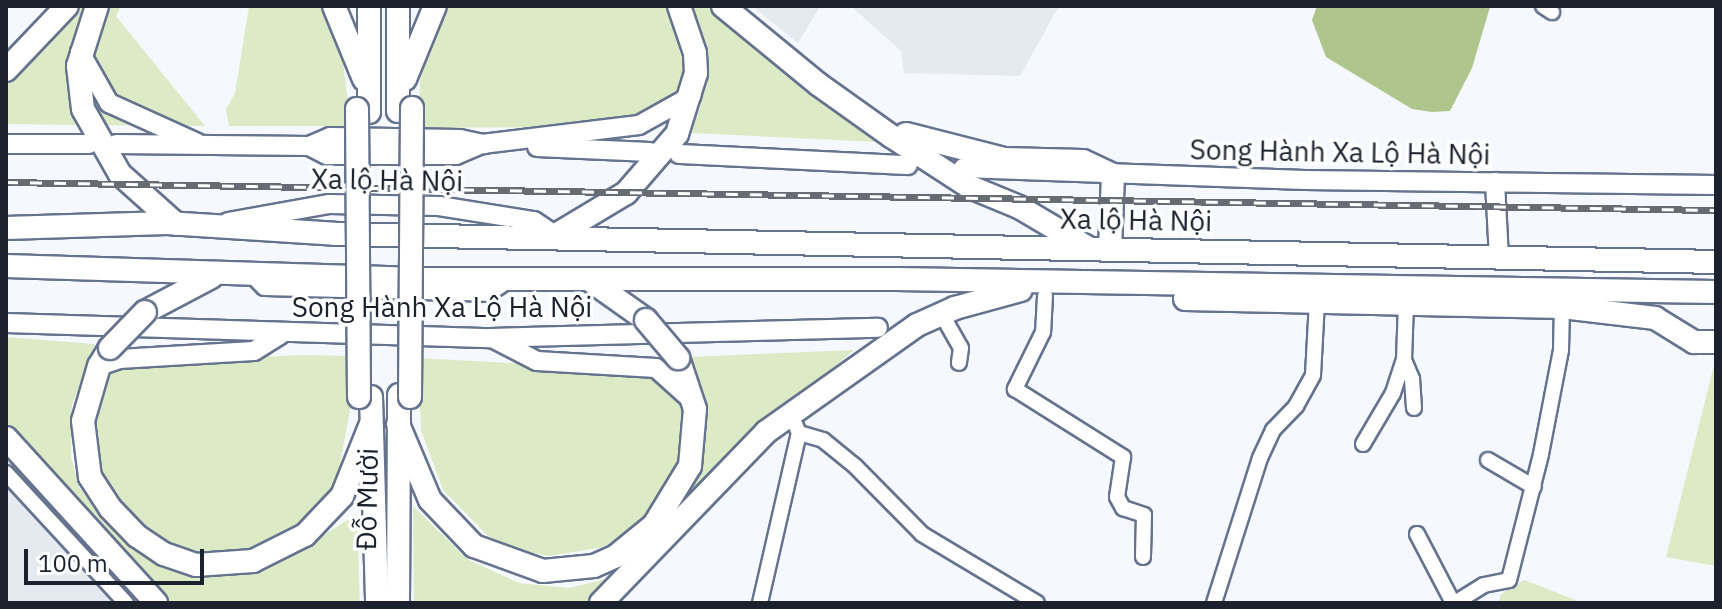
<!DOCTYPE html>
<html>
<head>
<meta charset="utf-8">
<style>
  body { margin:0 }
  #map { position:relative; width:1722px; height:609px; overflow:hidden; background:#f5f8fe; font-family:"IBM Plex Sans",sans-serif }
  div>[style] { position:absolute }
  .built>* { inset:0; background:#e5e9f0 }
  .green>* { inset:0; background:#dcebc6 }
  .forest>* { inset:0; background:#aec58b }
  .roads { filter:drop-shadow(2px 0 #66738e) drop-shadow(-2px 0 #66738e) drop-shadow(0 2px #66738e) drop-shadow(0 -2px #66738e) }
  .minor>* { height:14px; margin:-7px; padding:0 7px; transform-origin:7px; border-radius:7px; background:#fff }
  .major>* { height:18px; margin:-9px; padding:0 9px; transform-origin:9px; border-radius:9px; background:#fff }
  .highway>* { height:22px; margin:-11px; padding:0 11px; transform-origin:11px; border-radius:11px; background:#fff }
  .rail>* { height:7px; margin-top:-3.5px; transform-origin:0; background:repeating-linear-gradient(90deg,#fff 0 12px,#666b74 0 24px); box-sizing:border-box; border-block:2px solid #666b74 }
  .bridges { filter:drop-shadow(2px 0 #66738e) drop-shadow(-2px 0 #66738e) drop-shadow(0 2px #66738e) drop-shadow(0 -2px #66738e) }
  .highway-bridge>* { height:22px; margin:-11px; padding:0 11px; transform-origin:11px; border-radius:11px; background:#fff }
  span { translate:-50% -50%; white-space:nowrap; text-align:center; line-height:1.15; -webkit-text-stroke:7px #fff; paint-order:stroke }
  .street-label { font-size:28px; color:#1c222d }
  .frame { position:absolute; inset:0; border:8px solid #1c222d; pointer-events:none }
  .scale { position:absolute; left:24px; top:549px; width:180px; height:36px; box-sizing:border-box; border:4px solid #1c222d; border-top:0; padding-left:10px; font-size:24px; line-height:28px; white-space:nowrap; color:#1c222d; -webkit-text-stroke:6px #fff; paint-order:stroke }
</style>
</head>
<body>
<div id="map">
  <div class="built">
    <i style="clip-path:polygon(752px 6px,820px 6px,798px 43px)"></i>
    <i style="clip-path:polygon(851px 6px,1059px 6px,1020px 76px,904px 73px,901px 51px)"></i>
    <i style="clip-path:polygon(6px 451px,142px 603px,6px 603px)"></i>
  </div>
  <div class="green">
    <i style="clip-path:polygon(74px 6px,89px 6px,70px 61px,79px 125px,6px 124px,6px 79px)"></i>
    <i style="clip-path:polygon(109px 6px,121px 6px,116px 16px,205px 126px,101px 125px,88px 91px,91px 54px)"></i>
    <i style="clip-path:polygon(249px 6px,321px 6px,342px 53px,351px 126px,229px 126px,226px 109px,235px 93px)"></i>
    <i style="clip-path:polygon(445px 6px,667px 6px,687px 61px,684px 90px,646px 118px,582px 127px,418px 128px,420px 82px,431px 33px)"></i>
    <i style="clip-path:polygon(688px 6px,711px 6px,878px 142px,691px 133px,701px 105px,704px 62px)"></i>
    <i style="clip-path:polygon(6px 337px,95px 344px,72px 405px,71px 456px,79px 487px,98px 512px,140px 554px,187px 573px,242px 572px,297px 552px,357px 514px,360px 603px,166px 603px,6px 425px)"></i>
    <i style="clip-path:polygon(854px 350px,776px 416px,678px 508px,698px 469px,686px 357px)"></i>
    <i style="clip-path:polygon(306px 355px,351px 356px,350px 410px,337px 481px,299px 525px,242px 552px,186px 553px,160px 542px,118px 504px,104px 482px,93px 436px,94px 413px,109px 367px,121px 362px)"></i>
    <i style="clip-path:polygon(418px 358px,659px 371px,686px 406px,687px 429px,677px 475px,649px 516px,604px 547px,549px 556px,517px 550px,488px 536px,443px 490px,421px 430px)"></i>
    <i style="clip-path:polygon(1714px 365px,1716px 365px,1716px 566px,1666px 557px)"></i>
    <i style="clip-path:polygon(413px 506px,467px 559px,519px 583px,569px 588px,618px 576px,596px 603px,414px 603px)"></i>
    <i style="clip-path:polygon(1524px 580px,1583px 603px,1498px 603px,1501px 594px)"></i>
  </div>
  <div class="forest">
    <i style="clip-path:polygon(1317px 6px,1489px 6px,1490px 7px,1472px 68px,1450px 111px,1432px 112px,1412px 109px,1326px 57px,1312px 20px)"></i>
  </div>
  <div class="roads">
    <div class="minor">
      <i style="left:1543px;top:6px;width:11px;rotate:34deg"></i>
      <i style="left:1045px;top:296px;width:36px;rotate:93deg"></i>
      <i style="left:1043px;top:332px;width:64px;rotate:116.2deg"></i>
      <i style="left:1015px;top:389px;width:128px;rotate:32.2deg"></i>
      <i style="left:1123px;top:457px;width:40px;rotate:98.5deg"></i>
      <i style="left:1117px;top:497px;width:13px;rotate:61deg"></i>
      <i style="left:1123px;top:508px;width:22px;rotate:18deg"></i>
      <i style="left:1144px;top:515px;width:42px;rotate:91.4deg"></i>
      <i style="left:941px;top:313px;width:40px;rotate:60.3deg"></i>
      <i style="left:961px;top:348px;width:15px;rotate:98deg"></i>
      <i style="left:1404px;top:360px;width:21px;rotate:67deg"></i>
      <i style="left:1412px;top:379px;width:29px;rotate:86deg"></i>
      <i style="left:799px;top:433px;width:25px;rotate:16deg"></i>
      <i style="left:823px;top:440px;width:41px;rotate:39.1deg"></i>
      <i style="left:855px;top:466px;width:95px;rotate:45.4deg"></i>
      <i style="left:922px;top:534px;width:134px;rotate:31deg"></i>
      <i style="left:1363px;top:444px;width:59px;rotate:-59.5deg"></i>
      <i style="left:1393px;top:393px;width:35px;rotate:-72deg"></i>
      <i style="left:1404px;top:360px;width:57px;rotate:-88deg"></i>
      <i style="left:1488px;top:460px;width:53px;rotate:30.4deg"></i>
      <i style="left:6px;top:473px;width:177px;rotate:47.3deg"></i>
      <i style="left:1417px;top:534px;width:78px;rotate:62.4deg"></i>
      <i style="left:760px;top:603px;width:174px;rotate:-77.1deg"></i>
      <i style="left:799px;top:433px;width:10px;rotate:-114deg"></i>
      <i style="left:1214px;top:603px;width:152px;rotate:-72.4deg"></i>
      <i style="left:1260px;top:458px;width:31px;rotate:-65deg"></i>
      <i style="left:1273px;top:430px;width:33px;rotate:-46deg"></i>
      <i style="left:1296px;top:406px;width:35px;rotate:-61deg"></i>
      <i style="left:1313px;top:375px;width:73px;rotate:-86.9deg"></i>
      <i style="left:1455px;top:603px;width:34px;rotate:-32deg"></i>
      <i style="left:1484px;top:585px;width:25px;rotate:-11deg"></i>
      <i style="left:1509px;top:580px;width:130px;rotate:-75.7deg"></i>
      <i style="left:1541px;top:454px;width:106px;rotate:-79.1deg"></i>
      <i style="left:1561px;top:350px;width:43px;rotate:-88.7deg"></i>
    </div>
    <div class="major">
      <i style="left:80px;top:52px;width:59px;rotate:60.4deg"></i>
      <i style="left:109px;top:103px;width:97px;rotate:24.4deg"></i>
      <i style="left:6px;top:144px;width:83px"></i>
      <i style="left:116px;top:144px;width:193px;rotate:0.6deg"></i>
      <i style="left:309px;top:146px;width:20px;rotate:27deg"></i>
      <i style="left:327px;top:155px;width:129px"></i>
      <i style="left:456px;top:155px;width:28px;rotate:-23deg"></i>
      <i style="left:482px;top:144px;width:158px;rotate:-6.9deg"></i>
      <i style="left:639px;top:125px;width:60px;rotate:-29.1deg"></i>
      <i style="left:309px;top:146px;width:23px;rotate:-23deg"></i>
      <i style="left:330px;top:137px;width:130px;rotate:0.9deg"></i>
      <i style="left:460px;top:139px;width:25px;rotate:12deg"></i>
      <i style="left:537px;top:147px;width:113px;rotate:2.5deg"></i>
      <i style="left:679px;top:154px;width:229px;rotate:2.8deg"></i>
      <i style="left:963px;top:168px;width:342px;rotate:2deg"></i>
      <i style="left:1305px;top:180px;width:411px;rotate:0.7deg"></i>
      <i style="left:1495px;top:182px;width:76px;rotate:87deg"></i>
      <i style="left:228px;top:222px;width:103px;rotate:-10.1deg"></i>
      <i style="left:329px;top:204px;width:110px;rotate:1deg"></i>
      <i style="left:439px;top:206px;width:96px;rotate:9deg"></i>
      <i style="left:534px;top:221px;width:27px;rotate:34deg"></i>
      <i style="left:253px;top:274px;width:17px;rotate:45deg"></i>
      <i style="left:265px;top:286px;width:223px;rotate:1.5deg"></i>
      <i style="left:488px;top:292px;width:22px;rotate:-34deg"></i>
      <i style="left:6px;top:323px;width:485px;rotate:1.8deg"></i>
      <i style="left:491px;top:338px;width:387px;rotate:-1.5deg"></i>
      <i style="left:494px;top:339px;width:48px;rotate:27.1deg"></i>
      <i style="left:537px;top:361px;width:119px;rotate:3.4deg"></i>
      <i style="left:656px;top:368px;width:42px;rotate:42.1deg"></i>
      <i style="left:99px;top:366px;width:21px;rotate:-19deg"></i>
      <i style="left:119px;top:359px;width:135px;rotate:-3.4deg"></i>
      <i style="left:254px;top:351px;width:31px;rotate:-32deg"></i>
    </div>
    <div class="highway">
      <i style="left:97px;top:6px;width:63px;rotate:107.6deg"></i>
      <i style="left:78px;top:66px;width:43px;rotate:83.4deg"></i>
      <i style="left:83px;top:109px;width:75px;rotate:60.4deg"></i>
      <i style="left:120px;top:174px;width:75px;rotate:41.8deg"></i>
      <i style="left:334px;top:6px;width:79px;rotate:67.7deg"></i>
      <i style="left:369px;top:6px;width:106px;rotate:90deg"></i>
      <i style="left:723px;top:6px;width:123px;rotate:39.4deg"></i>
      <i style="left:818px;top:84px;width:90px;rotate:35.5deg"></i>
      <i style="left:891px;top:136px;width:92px;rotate:33deg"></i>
      <i style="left:968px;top:186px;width:55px;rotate:22.4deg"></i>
      <i style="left:1019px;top:207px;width:82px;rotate:30.6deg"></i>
      <i style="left:6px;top:70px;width:88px;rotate:-46.4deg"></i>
      <i style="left:405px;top:79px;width:79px;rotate:-67.7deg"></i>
      <i style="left:398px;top:111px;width:105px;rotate:-90deg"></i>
      <i style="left:906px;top:134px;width:101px;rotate:14.3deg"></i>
      <i style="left:1004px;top:159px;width:79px;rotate:1.5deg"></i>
      <i style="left:1083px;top:161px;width:33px;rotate:25deg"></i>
      <i style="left:1113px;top:175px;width:75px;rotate:92.3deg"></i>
      <i style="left:6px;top:228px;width:161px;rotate:-1.8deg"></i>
      <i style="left:167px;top:223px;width:168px;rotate:3.7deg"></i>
      <i style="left:335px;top:234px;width:1381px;rotate:1.16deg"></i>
      <i style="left:556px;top:235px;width:82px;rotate:-31deg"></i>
      <i style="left:626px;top:193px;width:78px;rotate:-49.2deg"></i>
      <i style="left:677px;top:134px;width:64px;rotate:-72.7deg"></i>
      <i style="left:696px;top:73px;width:20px;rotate:-93deg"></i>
      <i style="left:695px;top:53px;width:50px;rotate:-108.8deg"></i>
      <i style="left:6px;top:266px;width:413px;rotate:1.8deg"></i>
      <i style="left:419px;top:279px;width:477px"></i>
      <i style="left:896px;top:279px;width:820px;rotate:0.91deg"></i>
      <i style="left:591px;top:281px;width:67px;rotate:35.3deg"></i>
      <i style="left:1185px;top:299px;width:377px;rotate:1.2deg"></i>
      <i style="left:1562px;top:307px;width:94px;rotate:6.7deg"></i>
      <i style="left:1655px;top:318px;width:46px;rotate:31.6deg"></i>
      <i style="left:1694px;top:342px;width:22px"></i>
      <i style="left:145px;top:312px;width:75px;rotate:-27.9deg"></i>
      <i style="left:110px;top:348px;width:21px;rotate:121deg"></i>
      <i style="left:99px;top:366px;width:57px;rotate:106.2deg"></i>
      <i style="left:83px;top:421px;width:56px;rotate:82.9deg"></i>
      <i style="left:90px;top:477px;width:37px;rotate:57deg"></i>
      <i style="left:110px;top:508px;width:39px;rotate:46deg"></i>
      <i style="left:137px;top:536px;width:32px;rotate:34deg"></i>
      <i style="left:164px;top:554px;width:34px;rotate:19deg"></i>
      <i style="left:196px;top:565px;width:57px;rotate:-4deg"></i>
      <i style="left:253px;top:561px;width:58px;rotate:-26.6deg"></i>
      <i style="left:305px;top:535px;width:54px;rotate:-46.5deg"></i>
      <i style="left:342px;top:496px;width:78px;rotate:-68.1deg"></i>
      <i style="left:371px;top:397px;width:206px;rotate:88.3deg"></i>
      <i style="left:398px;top:424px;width:82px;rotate:67.2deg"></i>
      <i style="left:430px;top:500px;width:64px;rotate:46.3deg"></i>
      <i style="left:474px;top:546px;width:73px;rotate:19.9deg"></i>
      <i style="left:543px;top:571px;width:51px;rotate:-5.6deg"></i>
      <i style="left:594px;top:566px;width:24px;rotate:-24deg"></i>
      <i style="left:616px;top:556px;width:49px;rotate:-39.2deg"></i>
      <i style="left:654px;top:525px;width:69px;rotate:-58.6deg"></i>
      <i style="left:690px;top:466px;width:57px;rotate:-85deg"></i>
      <i style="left:695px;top:409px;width:54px;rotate:-108.4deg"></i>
      <i style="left:6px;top:438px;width:223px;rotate:47.7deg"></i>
      <i style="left:398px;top:603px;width:208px;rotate:-89.7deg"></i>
      <i style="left:601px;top:603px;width:238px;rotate:-46deg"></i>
      <i style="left:766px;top:432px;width:185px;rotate:-35.3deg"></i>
      <i style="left:917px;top:325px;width:42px;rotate:-24.1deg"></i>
      <i style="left:955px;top:308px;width:68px;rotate:-15.3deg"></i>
    </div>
  </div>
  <div class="rail">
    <i style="left:6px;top:182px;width:1710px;rotate:0.94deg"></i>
  </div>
  <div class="bridges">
    <div class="highway-bridge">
      <i style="left:357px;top:109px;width:288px;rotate:89.6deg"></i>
      <i style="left:646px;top:320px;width:50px;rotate:49.9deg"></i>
      <i style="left:110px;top:348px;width:50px;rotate:-45.8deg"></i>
      <i style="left:410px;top:397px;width:289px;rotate:-89.6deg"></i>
    </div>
  </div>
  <div class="street-label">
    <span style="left:1340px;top:152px;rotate:1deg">Song Hành Xa Lộ Hà Nội</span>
    <span style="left:387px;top:180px;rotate:1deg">Xa lộ Hà Nội</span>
    <span style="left:1136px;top:220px;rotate:1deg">Xa lộ Hà Nội</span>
    <span style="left:442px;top:307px">Song Hành Xa Lộ Hà Nội</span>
    <span style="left:367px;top:499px;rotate:-89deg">Đỗ Mười</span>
  </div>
  <div class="frame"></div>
  <div class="scale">100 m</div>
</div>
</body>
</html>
